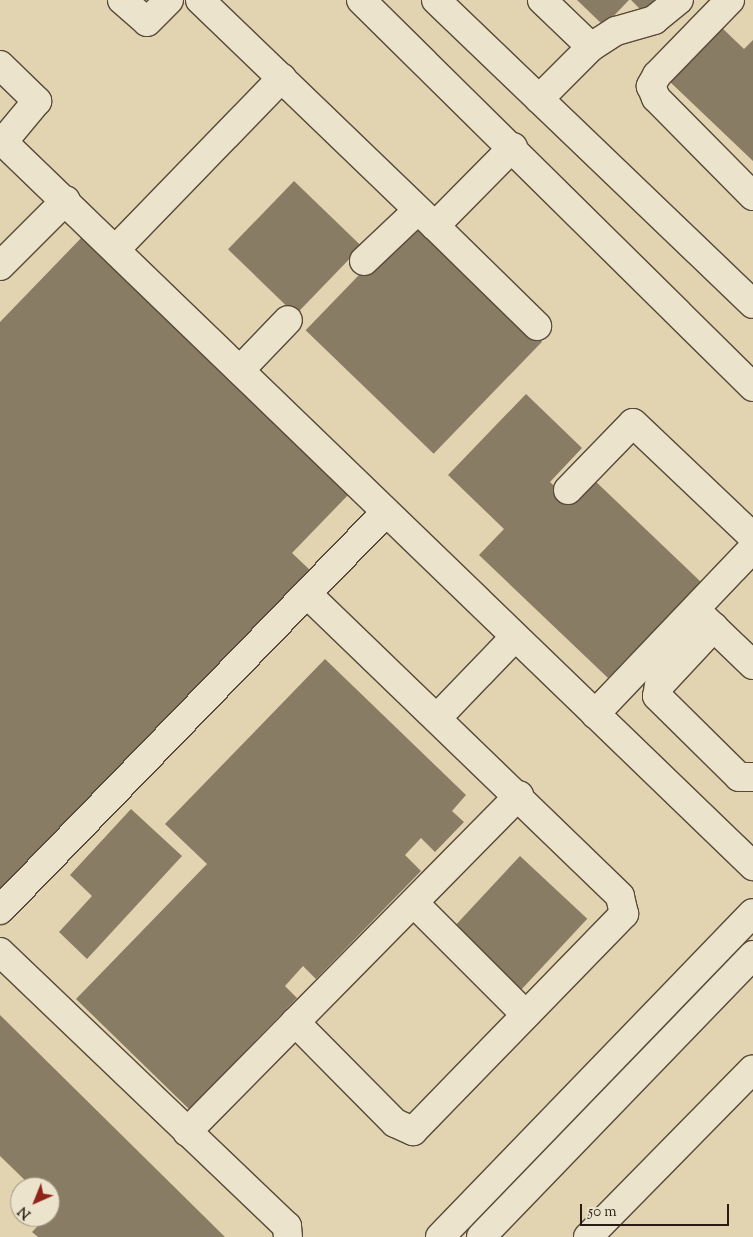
<!DOCTYPE html>
<html>
<head>
<meta charset="utf-8">
<style>
  body { margin:0 }
  #map { position:relative; width:753px; height:1237px; overflow:hidden; background:#e2d4b0; font-family:"Sorts Mill Goudy",serif }
  div>[style] { position:absolute }
  .building>* { inset:0; background:#897c64; transform-origin:0 0 }
  .roads { filter:drop-shadow(1px 0 #574a3a) drop-shadow(-1px 0 #574a3a) drop-shadow(0 1px #574a3a) drop-shadow(0 -1px #574a3a) }
  .minor>* { height:28px; margin:-14px; padding:0 14px; transform-origin:14px; border-radius:14px; background:#ece3cc }
  span { translate:-50% -50%; white-space:nowrap; text-align:center; line-height:1.15; -webkit-text-stroke:5px #ece3cc; paint-order:stroke }
  .north { position:absolute; left:10px; top:1177px; width:50px; height:50px; box-sizing:border-box; background:#ece3cc; border:1px solid #9e9382; border-radius:50%; rotate:224deg; font-size:14px; font-weight:700; line-height:20px; text-align:center; color:#291c12 }
  .north::after { content:''; display:block; margin:auto; width:18px; height:22px; background:#8f2418; clip-path:polygon(50% 0,100% 100%,50% 72%,0 100%) }
  .scale { position:absolute; left:580px; top:1204px; width:149px; height:22px; box-sizing:border-box; border:2px solid #291c12; border-top:0; padding-left:6px; font-size:15px; line-height:18px; white-space:nowrap; color:#291c12; -webkit-text-stroke:4px #ece3cc; paint-order:stroke }
</style>
</head>
<body>
<div id="map">
  <div class="building">
    <i style="clip-path:polygon(577px 0,629px 0,604px 26px)"></i>
    <i style="clip-path:polygon(631px 0,664px 0,648px 17px)"></i>
    <i style="clip-path:polygon(720px 26px,744px 49px,753px 40px,753px 161px,668px 80px)"></i>
    <i style="left:294px;top:181px;width:94px;height:95px;rotate:44deg"></i>
    <i style="left:414px;top:218px;width:178px;height:156px;rotate:44deg"></i>
    <i style="clip-path:polygon(85px 234px,350px 493px,292px 553px,311px 571px,0 891px,0 322px)"></i>
    <i style="clip-path:polygon(526px 394px,582px 448px,550px 482px,570px 501px,592px 478px,701px 582px,608px 678px,479px 555px,504px 529px,448px 475px)"></i>
    <i style="clip-path:polygon(325px 659px,466px 795px,452px 811px,464px 822px,435px 852px,421px 838px,405px 855px,421px 871px,316px 979px,303px 966px,285px 986px,297px 998px,189px 1109px,76px 999px,207px 864px,165px 824px)"></i>
    <i style="clip-path:polygon(131px 809px,182px 856px,87px 959px,59px 932px,92px 896px,70px 875px)"></i>
    <i style="left:520px;top:856px;width:92px;height:100px;rotate:43deg"></i>
    <i style="clip-path:polygon(0 1015px,225px 1237px,38px 1237px,32px 1232px,54px 1209px,50px 1187px,32px 1187px,0 1156px)"></i>
  </div>
  <div class="roads">
    <div class="minor">
      <i style="left:122px;top:0;width:33px;rotate:41deg"></i>
      <i style="left:147px;top:22px;width:31px;rotate:-45deg"></i>
      <i style="left:200px;top:0;width:326px;rotate:43.9deg"></i>
      <i style="left:435px;top:226px;width:111px;rotate:-45.4deg"></i>
      <i style="left:361px;top:0;width:551px;rotate:44.63deg"></i>
      <i style="left:436px;top:0;width:439px;rotate:43.8deg"></i>
      <i style="left:730px;top:0;width:105px;rotate:134.2deg"></i>
      <i style="left:657px;top:75px;width:13px;rotate:119deg"></i>
      <i style="left:651px;top:86px;width:13px;rotate:67deg"></i>
      <i style="left:656px;top:98px;width:138px;rotate:45.3deg"></i>
      <i style="left:591px;top:47px;width:30px;rotate:-33deg"></i>
      <i style="left:616px;top:31px;width:40px;rotate:-16deg"></i>
      <i style="left:654px;top:20px;width:32px;rotate:-39deg"></i>
      <i style="left:0;top:65px;width:52px;rotate:44.2deg"></i>
      <i style="left:37px;top:101px;width:53px;rotate:129.7deg"></i>
      <i style="left:539px;top:99px;width:74px;rotate:-45deg"></i>
      <i style="left:591px;top:47px;width:68px;rotate:-136.2deg"></i>
      <i style="left:0;top:139px;width:1047px;rotate:43.99deg"></i>
      <i style="left:435px;top:226px;width:143px;rotate:44.4deg"></i>
      <i style="left:117px;top:248px;width:237px;rotate:-45.9deg"></i>
      <i style="left:364px;top:261px;width:74px;rotate:-43.4deg"></i>
      <i style="left:0;top:266px;width:93px;rotate:-45deg"></i>
      <i style="left:240px;top:370px;width:69px;rotate:-46.2deg"></i>
      <i style="left:568px;top:490px;width:93px;rotate:-45.9deg"></i>
      <i style="left:633px;top:423px;width:166px;rotate:43.5deg"></i>
      <i style="left:701px;top:615px;width:72px;rotate:43.9deg"></i>
      <i style="left:714px;top:627px;width:81px;rotate:133deg"></i>
      <i style="left:659px;top:686px;width:10px;rotate:101deg"></i>
      <i style="left:657px;top:696px;width:115px;rotate:44.6deg"></i>
      <i style="left:739px;top:777px;width:14px"></i>
      <i style="left:595px;top:714px;width:229px;rotate:-46.4deg"></i>
      <i style="left:437px;top:718px;width:111px;rotate:-46.1deg"></i>
      <i style="left:414px;top:903px;width:158px;rotate:45deg"></i>
      <i style="left:0;top:910px;width:552px;rotate:-45.88deg"></i>
      <i style="left:0;top:952px;width:397px;rotate:43.7deg"></i>
      <i style="left:287px;top:1226px;width:11px;rotate:85deg"></i>
      <i style="left:295px;top:1022px;width:142px;rotate:45.3deg"></i>
      <i style="left:395px;top:1123px;width:20px;rotate:24deg"></i>
      <i style="left:413px;top:1131px;width:303px;rotate:-45.8deg"></i>
      <i style="left:624px;top:914px;width:18px;rotate:-103deg"></i>
      <i style="left:620px;top:896px;width:435px;rotate:-136deg"></i>
      <i style="left:187px;top:1132px;width:473px;rotate:-45.4deg"></i>
      <i style="left:440px;top:1237px;width:450px;rotate:-46deg"></i>
      <i style="left:481px;top:1237px;width:392px;rotate:-46deg"></i>
      <i style="left:588px;top:1237px;width:235px;rotate:-45.5deg"></i>
    </div>
  </div>
  <div class="north">N</div>
  <div class="scale">50 m</div>
</div>
</body>
</html>
